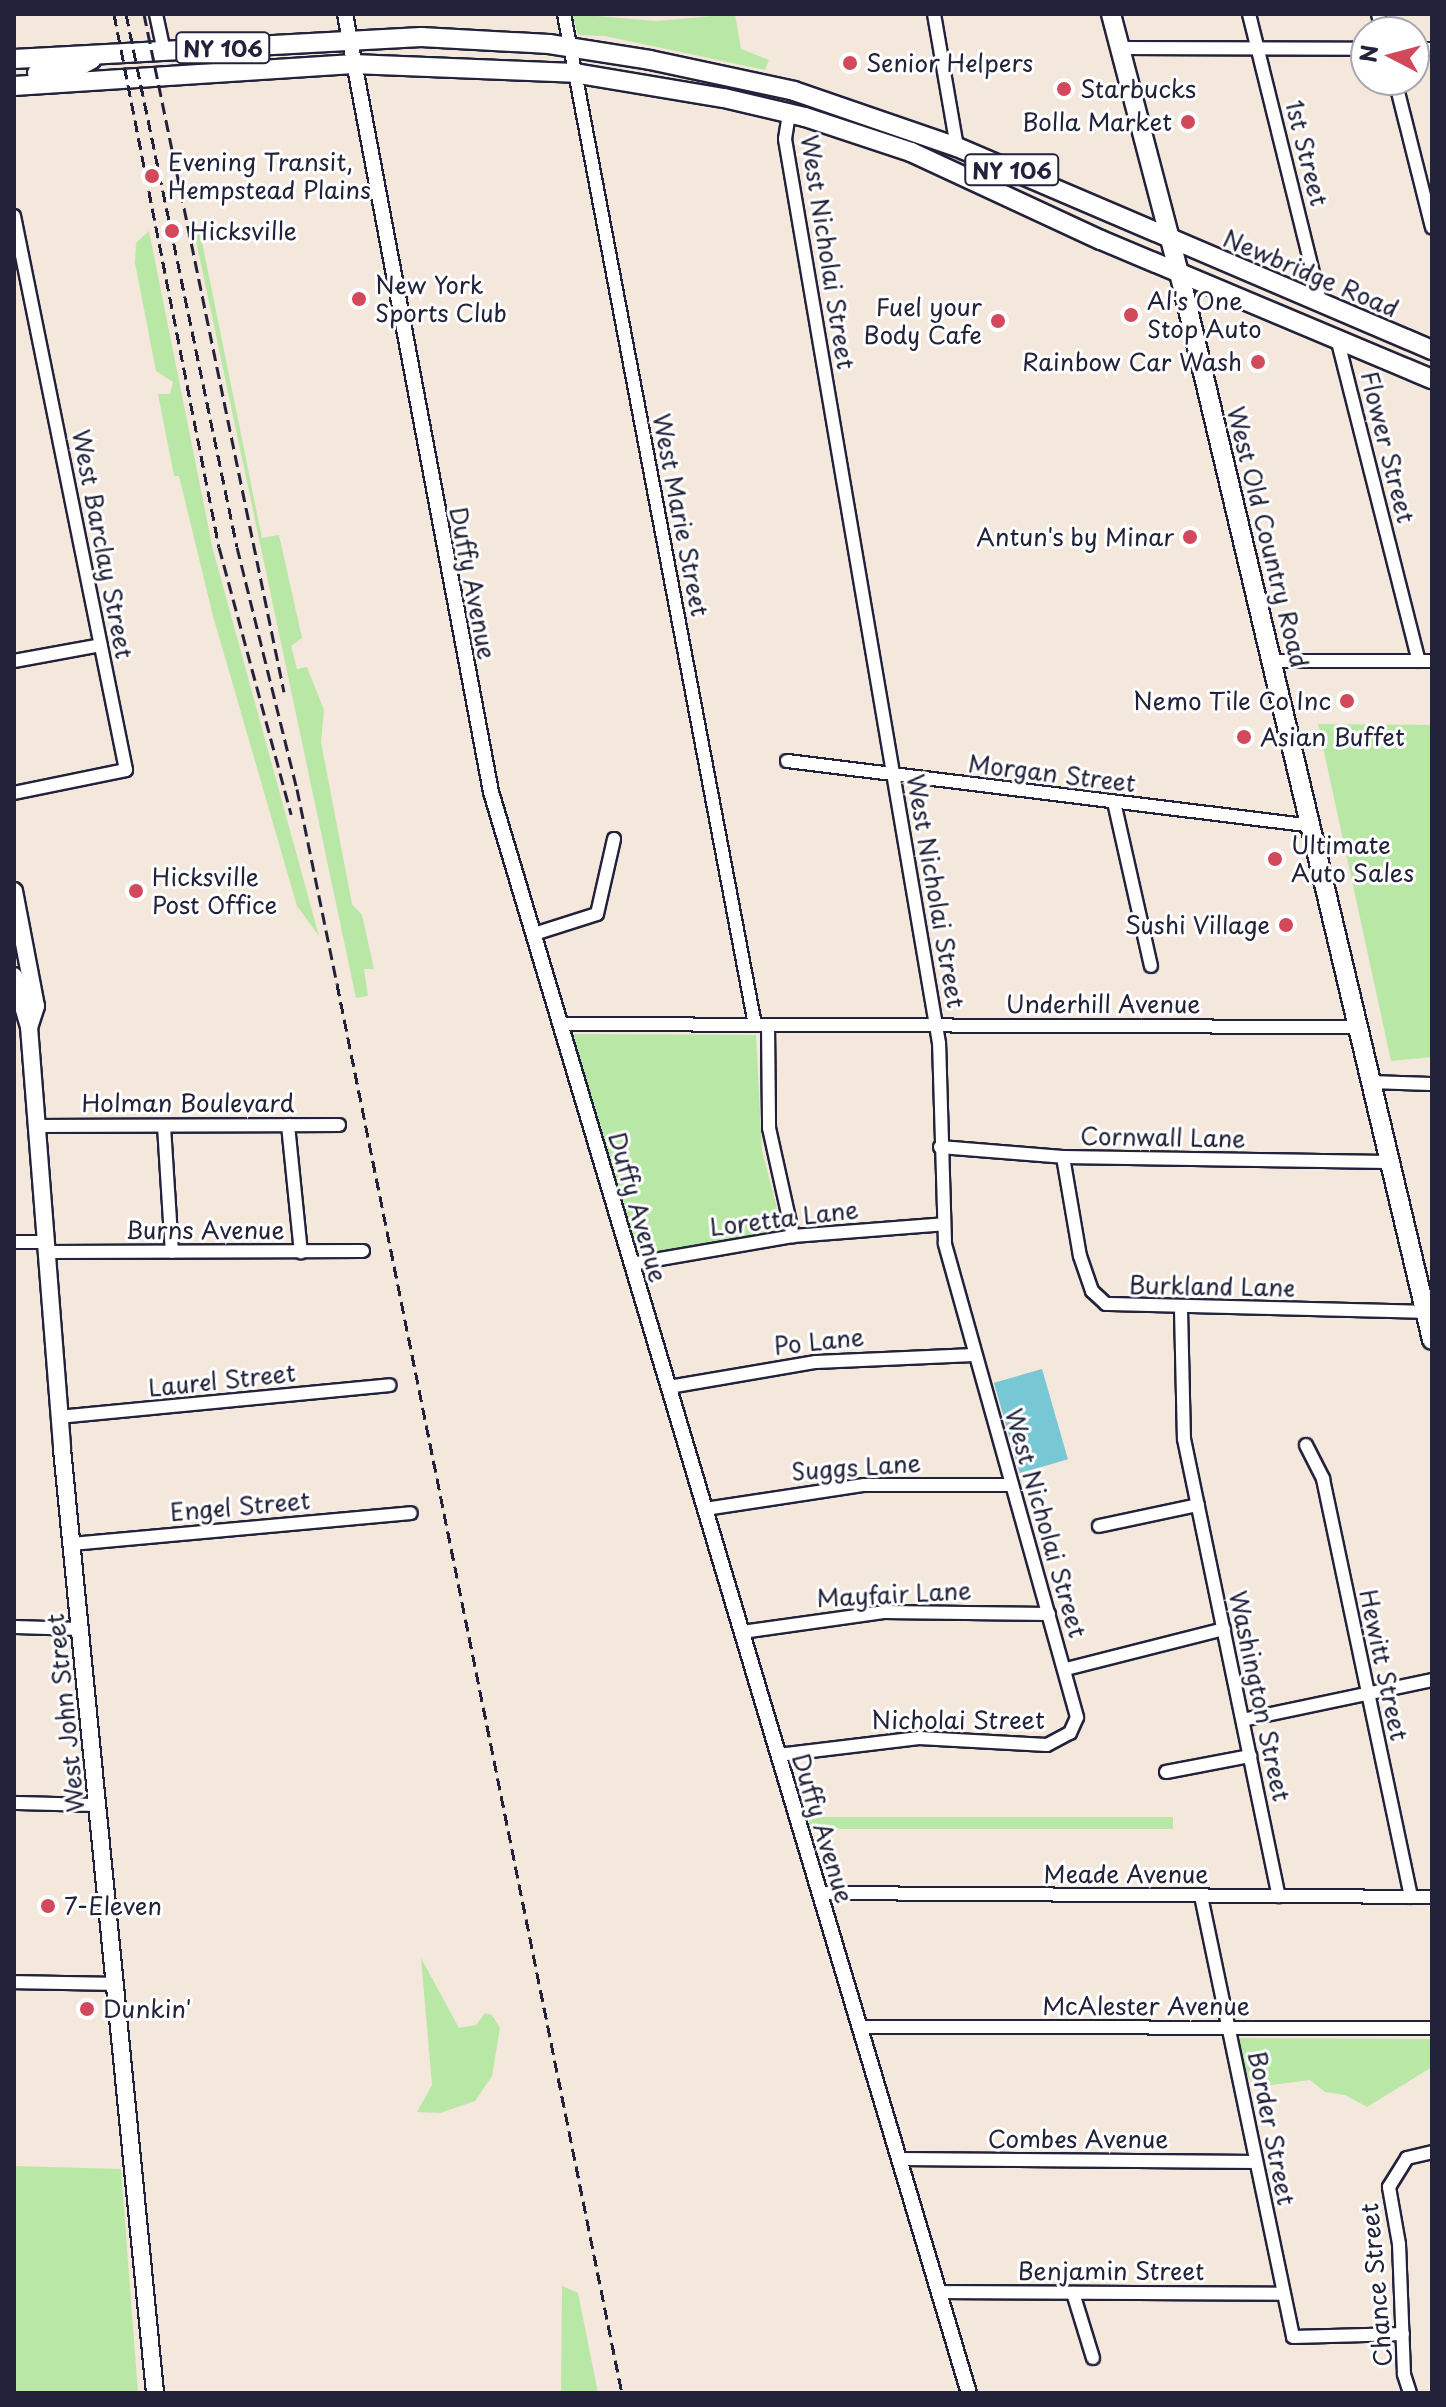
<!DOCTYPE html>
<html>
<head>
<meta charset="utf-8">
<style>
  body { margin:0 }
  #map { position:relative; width:1446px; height:2407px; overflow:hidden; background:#f4e7dc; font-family:"Playpen Sans",sans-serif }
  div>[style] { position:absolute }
  .green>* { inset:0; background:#b9e8a6; transform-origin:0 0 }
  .water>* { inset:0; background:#78c7d5; transform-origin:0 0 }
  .roads { filter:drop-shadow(2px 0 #22223b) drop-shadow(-2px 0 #22223b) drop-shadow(0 2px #22223b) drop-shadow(0 -2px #22223b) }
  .minor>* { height:12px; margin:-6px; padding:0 6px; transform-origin:6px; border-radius:6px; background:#fff }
  .tertiary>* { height:14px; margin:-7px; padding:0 7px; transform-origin:7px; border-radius:7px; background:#fff }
  .secondary>* { height:16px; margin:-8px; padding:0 8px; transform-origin:8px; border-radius:8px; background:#fff }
  .primary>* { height:18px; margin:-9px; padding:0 9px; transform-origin:9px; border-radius:9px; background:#fff }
  .rail>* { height:3px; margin-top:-1.5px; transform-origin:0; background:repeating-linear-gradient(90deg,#22223b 0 12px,transparent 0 18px) }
  .dots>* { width:22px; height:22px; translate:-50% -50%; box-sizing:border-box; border:4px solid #fff; border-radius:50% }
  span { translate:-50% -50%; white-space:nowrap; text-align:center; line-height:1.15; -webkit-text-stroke:6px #fff; paint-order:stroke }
  .shield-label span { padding:2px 6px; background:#fff; border:2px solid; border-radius:6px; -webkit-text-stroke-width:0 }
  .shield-label { font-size:22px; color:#22223b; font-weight:700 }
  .poi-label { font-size:24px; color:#22223b }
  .left { translate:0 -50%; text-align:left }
  .right { translate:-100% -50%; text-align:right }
  .street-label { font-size:24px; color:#22223b }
  .frame { position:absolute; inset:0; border:16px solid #22223b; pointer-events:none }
  .north { position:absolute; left:1350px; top:16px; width:80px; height:80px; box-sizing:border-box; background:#fff; border:2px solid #a7a7b1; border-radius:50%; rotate:276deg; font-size:22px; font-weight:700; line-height:32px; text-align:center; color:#22223b }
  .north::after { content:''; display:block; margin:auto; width:28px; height:36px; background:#d1495b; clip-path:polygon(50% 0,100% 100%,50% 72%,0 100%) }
</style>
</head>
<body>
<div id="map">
  <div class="green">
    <i style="clip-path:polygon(572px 14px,657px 21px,735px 14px,741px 49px,769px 60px,765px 70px,605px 36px,578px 35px)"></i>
    <i style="clip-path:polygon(191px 217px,199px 227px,262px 538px,279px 535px,302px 638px,291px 646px,297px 669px,307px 667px,324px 710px,321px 742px,352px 904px,362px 915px,374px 969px,364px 969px,368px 996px,356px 998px)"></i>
    <i style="clip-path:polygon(149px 231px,213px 550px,319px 936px,297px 906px,213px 616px,179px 476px,174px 476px,158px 394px,170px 394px,173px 382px,156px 371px,135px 263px,136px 243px)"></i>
    <i style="clip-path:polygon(1318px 724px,1432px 725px,1432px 1057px,1391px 1061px)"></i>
    <i style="clip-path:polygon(572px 1034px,756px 1035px,762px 1151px,783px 1231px,637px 1258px)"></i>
    <i style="left:809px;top:1817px;width:364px;height:12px"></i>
    <i style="clip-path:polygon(421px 1958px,459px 2028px,476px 2025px,485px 2013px,492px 2015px,500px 2028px,492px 2076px,475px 2101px,440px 2113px,417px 2112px,432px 2085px)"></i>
    <i style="clip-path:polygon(1239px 2038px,1432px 2039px,1432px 2067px,1367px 2107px,1345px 2095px,1325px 2092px,1310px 2080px,1257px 2087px,1246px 2075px)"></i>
    <i style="clip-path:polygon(14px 2166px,121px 2169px,138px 2393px,14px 2393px)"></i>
    <i style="clip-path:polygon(562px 2286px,578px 2293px,598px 2393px,561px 2393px)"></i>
  </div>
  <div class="water">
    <i style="left:1042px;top:1369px;width:94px;height:50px;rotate:74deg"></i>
  </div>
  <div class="roads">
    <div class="minor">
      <i style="left:156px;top:14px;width:39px;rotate:78deg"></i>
      <i style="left:564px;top:14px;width:1029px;rotate:79.3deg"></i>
      <i style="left:934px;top:14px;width:135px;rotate:80.2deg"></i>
      <i style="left:1249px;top:14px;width:299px;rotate:76.1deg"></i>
      <i style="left:1378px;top:14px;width:18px;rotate:77deg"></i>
      <i style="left:1120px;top:48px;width:246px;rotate:0.2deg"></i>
      <i style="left:1414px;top:49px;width:18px"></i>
      <i style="left:1395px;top:80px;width:152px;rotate:75.9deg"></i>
      <i style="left:14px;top:216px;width:565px;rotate:78.57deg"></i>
      <i style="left:126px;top:770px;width:114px;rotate:168.4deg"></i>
      <i style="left:1337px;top:338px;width:333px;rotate:75.8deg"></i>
      <i style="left:14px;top:661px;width:88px;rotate:-10.4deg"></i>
      <i style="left:1273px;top:661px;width:159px"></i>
      <i style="left:787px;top:761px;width:530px;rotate:7.04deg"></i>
      <i style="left:1114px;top:802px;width:168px;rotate:77.3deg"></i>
      <i style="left:534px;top:934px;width:66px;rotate:-17.6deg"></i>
      <i style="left:597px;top:914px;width:77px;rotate:-77.2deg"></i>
      <i style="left:561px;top:1024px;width:796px;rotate:0.22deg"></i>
      <i style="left:768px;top:1025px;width:103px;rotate:89.4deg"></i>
      <i style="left:769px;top:1128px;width:111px;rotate:77.5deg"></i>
      <i style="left:1369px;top:1082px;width:63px;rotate:1.8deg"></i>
      <i style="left:288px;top:1125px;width:128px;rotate:84.2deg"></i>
      <i style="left:38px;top:1126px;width:301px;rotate:-0.2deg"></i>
      <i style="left:164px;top:1126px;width:126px;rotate:86.4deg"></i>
      <i style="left:940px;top:1147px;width:123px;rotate:4.6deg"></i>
      <i style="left:1063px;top:1157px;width:324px;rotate:0.9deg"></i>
      <i style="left:1063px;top:1157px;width:100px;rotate:80.3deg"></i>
      <i style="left:1080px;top:1256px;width:37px;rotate:71deg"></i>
      <i style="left:1092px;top:1291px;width:19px;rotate:43deg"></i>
      <i style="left:1106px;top:1304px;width:319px;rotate:1.4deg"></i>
      <i style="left:14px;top:1242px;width:33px"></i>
      <i style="left:47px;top:1252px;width:316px;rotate:-0.2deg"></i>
      <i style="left:631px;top:1264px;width:164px;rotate:-9.8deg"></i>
      <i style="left:793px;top:1236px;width:151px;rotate:-4.5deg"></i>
      <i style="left:1181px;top:1309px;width:130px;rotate:88.7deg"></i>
      <i style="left:1184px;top:1439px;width:467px;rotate:78.3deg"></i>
      <i style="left:669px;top:1387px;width:149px;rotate:-9.7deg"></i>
      <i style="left:816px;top:1362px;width:158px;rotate:-2.5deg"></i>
      <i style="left:59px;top:1417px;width:332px;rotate:-5.5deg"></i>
      <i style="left:1306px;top:1445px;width:38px;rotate:63deg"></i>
      <i style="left:1323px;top:1479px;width:427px;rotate:78.1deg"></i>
      <i style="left:705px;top:1509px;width:161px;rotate:-8.6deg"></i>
      <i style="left:864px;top:1485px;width:148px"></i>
      <i style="left:1099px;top:1526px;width:101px;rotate:-12deg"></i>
      <i style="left:72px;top:1544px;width:340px;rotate:-5.2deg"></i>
      <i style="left:14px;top:1627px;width:67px;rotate:1.7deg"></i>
      <i style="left:742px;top:1632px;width:143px;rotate:-8deg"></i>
      <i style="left:884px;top:1612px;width:165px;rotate:0.7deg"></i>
      <i style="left:1066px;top:1669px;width:163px;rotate:-14.2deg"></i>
      <i style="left:1243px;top:1720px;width:193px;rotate:-11.9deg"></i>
      <i style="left:778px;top:1755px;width:142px;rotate:-6.9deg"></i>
      <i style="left:919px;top:1738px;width:128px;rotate:3.1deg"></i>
      <i style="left:1047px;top:1745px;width:26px;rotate:-28deg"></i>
      <i style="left:1070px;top:1733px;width:17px;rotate:-66deg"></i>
      <i style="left:1077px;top:1717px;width:492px;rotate:-105.6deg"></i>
      <i style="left:945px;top:1243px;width:200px;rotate:-91.7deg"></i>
      <i style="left:939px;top:1043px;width:917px;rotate:-99.67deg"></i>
      <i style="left:785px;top:139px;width:26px;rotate:-81deg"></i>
      <i style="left:1166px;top:1772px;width:86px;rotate:-10.8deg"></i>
      <i style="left:14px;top:1803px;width:84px;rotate:1.4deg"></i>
      <i style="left:819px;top:1893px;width:613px;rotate:0.37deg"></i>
      <i style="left:1201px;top:1896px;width:450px;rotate:78.2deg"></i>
      <i style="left:1293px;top:2337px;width:110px;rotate:-1.6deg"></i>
      <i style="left:14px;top:1982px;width:100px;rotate:1.1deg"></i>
      <i style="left:859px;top:2027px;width:573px;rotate:0.1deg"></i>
      <i style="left:899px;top:2159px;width:357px;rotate:0.5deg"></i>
      <i style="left:939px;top:2292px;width:344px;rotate:0.3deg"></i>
      <i style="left:1073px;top:2293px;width:68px;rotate:72.9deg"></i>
      <i style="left:1410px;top:2393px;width:20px;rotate:-108deg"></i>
      <i style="left:1404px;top:2374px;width:130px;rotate:-92.2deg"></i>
      <i style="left:1399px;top:2244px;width:58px;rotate:-100deg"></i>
      <i style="left:1389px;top:2187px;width:34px;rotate:-58deg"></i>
      <i style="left:1407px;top:2158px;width:26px;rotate:-13deg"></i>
    </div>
    <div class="tertiary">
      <i style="left:345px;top:14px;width:792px;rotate:79.37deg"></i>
      <i style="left:491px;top:792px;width:1671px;rotate:73.38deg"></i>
    </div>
    <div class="secondary">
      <i style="left:14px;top:891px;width:117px;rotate:79.2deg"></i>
      <i style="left:36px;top:1006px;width:22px;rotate:108deg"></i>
      <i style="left:14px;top:976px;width:53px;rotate:73.6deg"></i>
      <i style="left:29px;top:1027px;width:423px;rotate:85.5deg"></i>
      <i style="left:62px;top:1449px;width:949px;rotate:84.37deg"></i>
    </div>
    <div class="primary">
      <i style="left:1111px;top:14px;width:283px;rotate:75.3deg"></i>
      <i style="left:1183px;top:288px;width:1081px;rotate:76.68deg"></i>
      <i style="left:14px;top:59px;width:408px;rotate:-3.1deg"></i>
      <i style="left:421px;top:37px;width:128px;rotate:3.1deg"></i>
      <i style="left:549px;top:44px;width:102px;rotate:9deg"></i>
      <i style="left:650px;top:60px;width:147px;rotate:12.1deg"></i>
      <i style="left:794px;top:91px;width:172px;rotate:19deg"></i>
      <i style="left:957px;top:147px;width:517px;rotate:23.14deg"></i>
      <i style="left:37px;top:73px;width:39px;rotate:-7deg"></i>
      <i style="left:76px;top:68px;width:18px;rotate:-29deg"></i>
      <i style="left:14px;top:86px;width:340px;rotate:-3.7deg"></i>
      <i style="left:353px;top:64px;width:221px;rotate:2.3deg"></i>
      <i style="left:574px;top:73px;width:152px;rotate:9.5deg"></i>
      <i style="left:724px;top:98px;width:83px;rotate:13.2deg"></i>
      <i style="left:805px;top:117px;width:112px;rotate:18.3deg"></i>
      <i style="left:911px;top:152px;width:209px;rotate:24.9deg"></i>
      <i style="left:1101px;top:240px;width:359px;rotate:22.8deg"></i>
    </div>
  </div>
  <div class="rail">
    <i style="left:114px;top:14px;width:543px;rotate:78.86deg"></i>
    <i style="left:219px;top:547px;width:277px;rotate:74.9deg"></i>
    <i style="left:126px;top:14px;width:544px;rotate:78.24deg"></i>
    <i style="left:237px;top:547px;width:249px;rotate:76.1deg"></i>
    <i style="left:297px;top:789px;width:199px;rotate:78.4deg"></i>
    <i style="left:337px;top:984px;width:1438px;rotate:78.57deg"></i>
    <i style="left:144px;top:14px;width:692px;rotate:78.33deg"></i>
  </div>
  <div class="dots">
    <i style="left:850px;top:63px;background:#d1495b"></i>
    <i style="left:1064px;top:89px;background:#d1495b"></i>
    <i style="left:1188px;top:122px;background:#d1495b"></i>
    <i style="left:152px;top:176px;background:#d1495b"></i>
    <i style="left:172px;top:231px;background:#d1495b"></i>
    <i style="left:359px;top:299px;background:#d1495b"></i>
    <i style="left:1131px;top:315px;background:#d1495b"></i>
    <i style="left:998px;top:321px;background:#d1495b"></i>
    <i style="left:1258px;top:362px;background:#d1495b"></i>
    <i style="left:1190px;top:537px;background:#d1495b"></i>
    <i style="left:1347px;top:701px;background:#d1495b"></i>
    <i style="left:1244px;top:737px;background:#d1495b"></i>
    <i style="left:1275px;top:859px;background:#d1495b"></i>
    <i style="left:136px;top:891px;background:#d1495b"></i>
    <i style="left:1286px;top:925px;background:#d1495b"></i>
    <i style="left:48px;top:1906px;background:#d1495b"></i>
    <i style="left:87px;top:2009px;background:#d1495b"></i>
  </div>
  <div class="shield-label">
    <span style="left:223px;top:48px">NY 106</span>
    <span style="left:1012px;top:170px">NY 106</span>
  </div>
  <div class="poi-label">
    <span class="left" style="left:866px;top:63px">Senior Helpers</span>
    <span class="left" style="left:1080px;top:89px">Starbucks</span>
    <span class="right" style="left:1172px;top:122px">Bolla Market</span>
    <span class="left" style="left:168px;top:176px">Evening Transit,<br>Hempstead Plains</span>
    <span class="left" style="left:190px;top:231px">Hicksville</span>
    <span class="left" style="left:375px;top:299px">New York<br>Sports Club</span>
    <span class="left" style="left:1147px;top:315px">Al's One<br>Stop Auto</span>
    <span class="right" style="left:982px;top:321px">Fuel your<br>Body Cafe</span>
    <span class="right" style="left:1242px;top:362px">Rainbow Car Wash</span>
    <span class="right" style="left:1174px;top:537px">Antun's by Minar</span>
    <span class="right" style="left:1331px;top:701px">Nemo Tile Co Inc</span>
    <span class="left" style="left:1260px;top:737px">Asian Buffet</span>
    <span class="left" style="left:1291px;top:859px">Ultimate<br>Auto Sales</span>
    <span class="left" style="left:152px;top:891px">Hicksville<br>Post Office</span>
    <span class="right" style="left:1270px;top:925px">Sushi Village</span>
    <span class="left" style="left:64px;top:1906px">7-Eleven</span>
    <span class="left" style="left:103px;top:2009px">Dunkin'</span>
  </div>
  <div class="street-label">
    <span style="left:1307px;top:153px;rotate:76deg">1st Street</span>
    <span style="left:828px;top:252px;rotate:81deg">West Nicholai Street</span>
    <span style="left:1311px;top:273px;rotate:23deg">Newbridge Road</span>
    <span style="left:1388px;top:447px;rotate:76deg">Flower Street</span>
    <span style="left:681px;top:515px;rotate:79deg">West Marie Street</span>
    <span style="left:1268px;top:537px;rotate:76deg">West Old Country Road</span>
    <span style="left:103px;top:544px;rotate:79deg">West Barclay Street</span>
    <span style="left:473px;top:583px;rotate:79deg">Duffy Avenue</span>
    <span style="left:1052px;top:773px;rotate:7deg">Morgan Street</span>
    <span style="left:936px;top:891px;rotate:80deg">West Nicholai Street</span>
    <span style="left:1103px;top:1004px">Underhill Avenue</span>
    <span style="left:188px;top:1103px">Holman Boulevard</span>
    <span style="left:1163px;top:1137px;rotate:1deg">Cornwall Lane</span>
    <span style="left:638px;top:1207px;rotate:74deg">Duffy Avenue</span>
    <span style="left:784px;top:1218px;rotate:-7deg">Loretta Lane</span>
    <span style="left:205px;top:1230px">Burns Avenue</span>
    <span style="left:1212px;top:1286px;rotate:1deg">Burkland Lane</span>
    <span style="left:819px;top:1341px;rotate:-6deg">Po Lane</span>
    <span style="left:222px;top:1380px;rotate:-6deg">Laurel Street</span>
    <span style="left:856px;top:1467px;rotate:-4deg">Suggs Lane</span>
    <span style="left:240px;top:1506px;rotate:-5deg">Engel Street</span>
    <span style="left:1046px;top:1523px;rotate:74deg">West Nicholai Street</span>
    <span style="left:894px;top:1594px;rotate:-3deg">Mayfair Lane</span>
    <span style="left:1384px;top:1665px;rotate:78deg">Hewitt Street</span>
    <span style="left:1260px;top:1696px;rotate:78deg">Washington Street</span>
    <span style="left:65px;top:1713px;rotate:-96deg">West John Street</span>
    <span style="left:958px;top:1720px">Nicholai Street</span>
    <span style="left:823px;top:1828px;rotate:73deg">Duffy Avenue</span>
    <span style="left:1126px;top:1874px">Meade Avenue</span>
    <span style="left:1146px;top:2006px">McAlester Avenue</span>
    <span style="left:1272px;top:2128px;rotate:79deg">Border Street</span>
    <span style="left:1078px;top:2139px">Combes Avenue</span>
    <span style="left:1111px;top:2271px">Benjamin Street</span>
    <span style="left:1376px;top:2285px;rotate:-95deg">Chance Street</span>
  </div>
  <div class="frame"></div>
  <div class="north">N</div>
</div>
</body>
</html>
